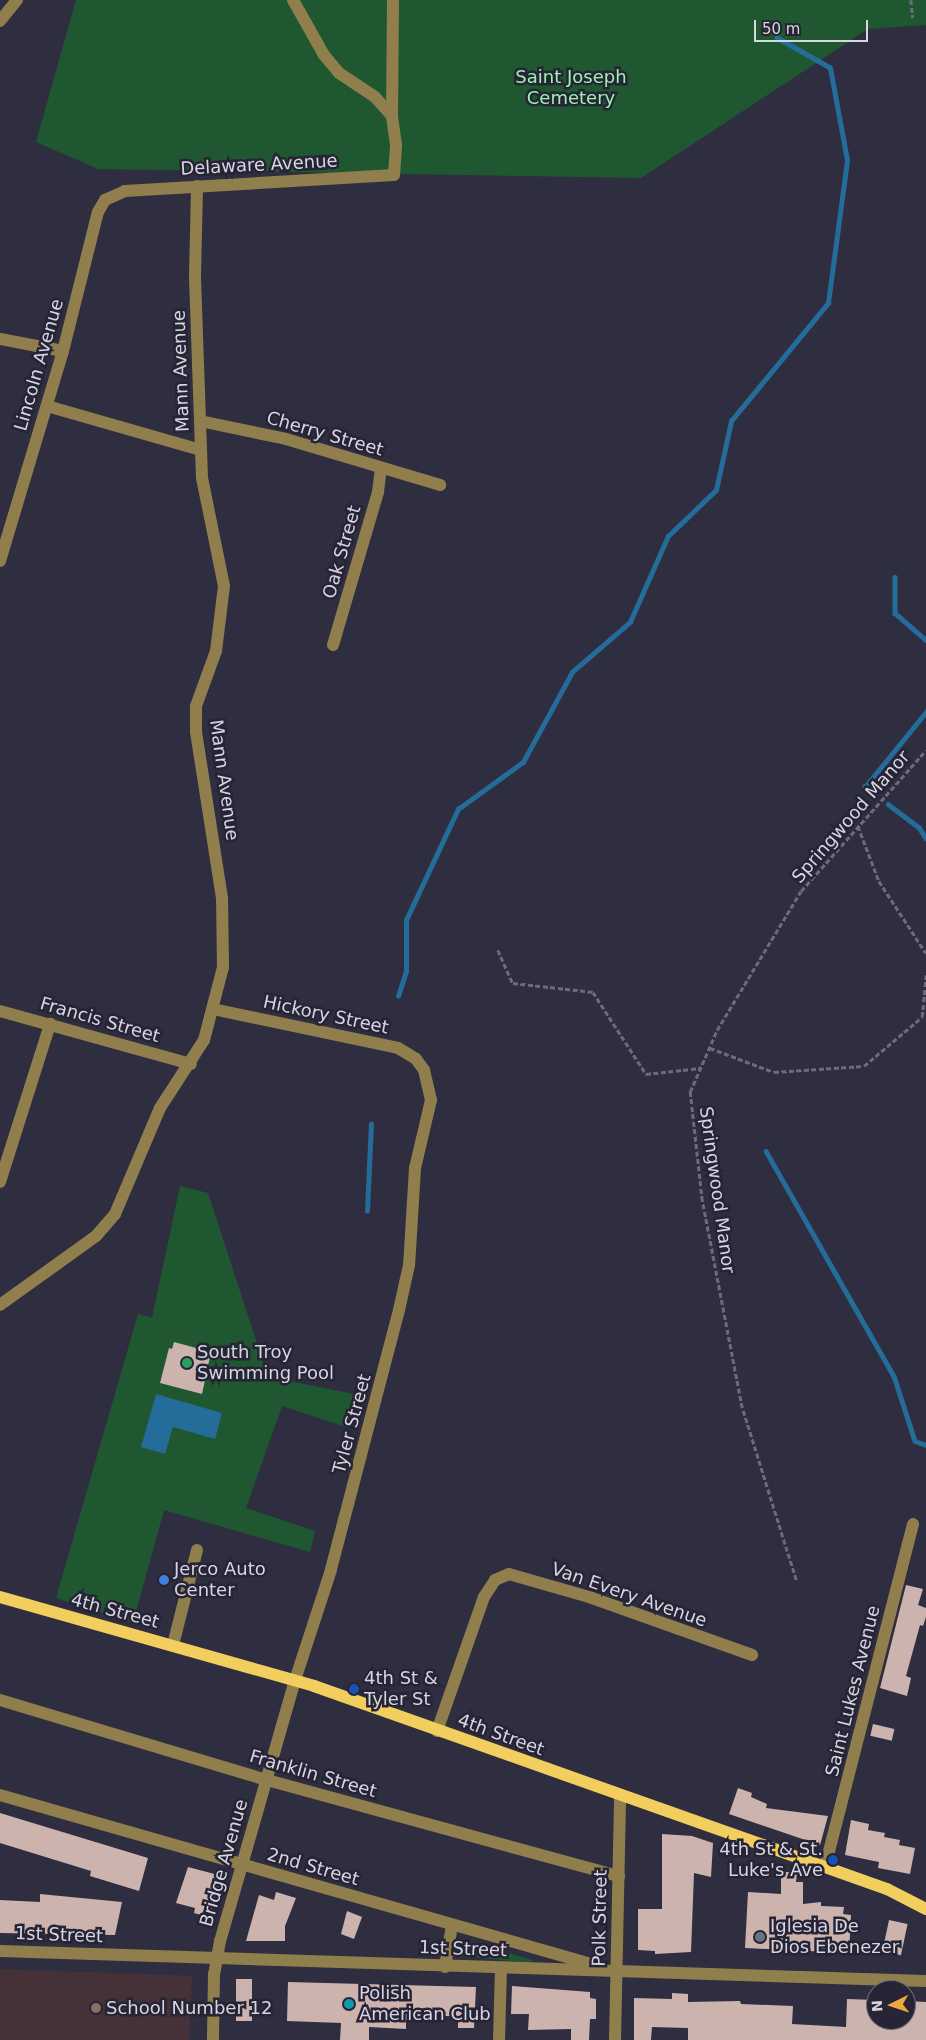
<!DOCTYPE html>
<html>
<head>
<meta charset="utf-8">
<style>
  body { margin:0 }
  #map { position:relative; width:926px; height:2040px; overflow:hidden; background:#2f2e40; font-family:"DejaVu Sans",sans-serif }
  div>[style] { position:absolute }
  .education>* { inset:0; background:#453239; transform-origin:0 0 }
  .green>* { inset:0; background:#1f5830 }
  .water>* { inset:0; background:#246c99 }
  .stream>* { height:4.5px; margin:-2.25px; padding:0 2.25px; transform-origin:2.25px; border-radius:2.25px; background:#246c99 }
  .building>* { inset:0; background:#cdb3ad; transform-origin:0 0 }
  .path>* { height:2.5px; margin-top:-1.25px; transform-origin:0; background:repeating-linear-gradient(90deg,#6c6b7b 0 5px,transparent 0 7.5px) }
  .minor>* { height:12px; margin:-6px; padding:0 6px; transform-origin:6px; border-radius:6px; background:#907f4d }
  .major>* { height:12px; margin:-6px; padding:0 6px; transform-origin:6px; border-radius:6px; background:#f1ce5e }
  .dots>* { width:14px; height:14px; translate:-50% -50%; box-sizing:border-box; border:2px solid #262435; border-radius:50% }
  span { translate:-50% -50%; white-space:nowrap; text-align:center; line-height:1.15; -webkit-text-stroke:5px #262435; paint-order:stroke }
  .park-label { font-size:18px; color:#99f4af }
  .street-label { font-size:18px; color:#d6d5e1 }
  .poi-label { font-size:18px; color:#d6d5e1 }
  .left { translate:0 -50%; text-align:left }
  .right { translate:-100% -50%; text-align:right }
  .north { position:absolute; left:866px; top:1980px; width:50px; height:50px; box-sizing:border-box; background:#262435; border:1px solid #6c6b7a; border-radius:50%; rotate:266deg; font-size:14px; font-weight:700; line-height:20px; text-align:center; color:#d6d5e1 }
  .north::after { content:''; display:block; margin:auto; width:18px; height:22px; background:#eea73d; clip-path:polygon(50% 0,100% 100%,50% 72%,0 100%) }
  .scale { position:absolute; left:754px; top:20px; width:114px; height:22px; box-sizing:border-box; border:2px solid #d6d5e1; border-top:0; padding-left:6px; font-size:15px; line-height:18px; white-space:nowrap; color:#d6d5e1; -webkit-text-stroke:4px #262435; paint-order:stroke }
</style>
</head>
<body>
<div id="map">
  <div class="education">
    <i style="left:0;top:1969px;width:192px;height:71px;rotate:2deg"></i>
  </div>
  <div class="green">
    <i style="clip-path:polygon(76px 0,926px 0,926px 25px,868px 29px,641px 178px,98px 169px,36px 142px)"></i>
    <i style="clip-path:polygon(180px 1186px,208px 1193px,268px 1377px,359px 1395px,349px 1428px,282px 1406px,246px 1508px,315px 1531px,310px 1552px,164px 1510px,133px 1623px,56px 1598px,138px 1314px,152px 1318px)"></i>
    <i style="clip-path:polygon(462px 1939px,532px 1960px,530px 1963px,461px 1956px)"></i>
  </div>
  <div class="water">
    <i style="clip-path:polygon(156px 1394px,222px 1413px,215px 1439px,173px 1427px,165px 1454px,141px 1447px)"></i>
  </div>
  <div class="stream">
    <i style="left:895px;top:577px;width:36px;rotate:90deg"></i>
    <i style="left:895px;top:613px;width:41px;rotate:41.1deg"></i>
    <i style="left:876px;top:795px;width:14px;rotate:-144deg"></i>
    <i style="left:865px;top:787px;width:97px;rotate:-50.9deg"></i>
    <i style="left:888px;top:804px;width:39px;rotate:37deg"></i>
    <i style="left:919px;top:827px;width:13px;rotate:58deg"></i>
    <i style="left:398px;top:996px;width:26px;rotate:-72deg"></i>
    <i style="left:406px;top:971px;width:51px;rotate:-90deg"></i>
    <i style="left:406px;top:920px;width:123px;rotate:-64.9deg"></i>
    <i style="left:458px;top:809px;width:80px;rotate:-35.9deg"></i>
    <i style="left:523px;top:762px;width:102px;rotate:-61.4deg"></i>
    <i style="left:572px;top:672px;width:77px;rotate:-40.8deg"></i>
    <i style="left:630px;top:622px;width:94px;rotate:-66.2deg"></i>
    <i style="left:668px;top:536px;width:66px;rotate:-43.8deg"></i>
    <i style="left:716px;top:490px;width:71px;rotate:-77.7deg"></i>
    <i style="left:731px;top:421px;width:153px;rotate:-50.6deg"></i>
    <i style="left:828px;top:303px;width:144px;rotate:-82.4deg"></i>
    <i style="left:847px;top:160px;width:94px;rotate:-100.5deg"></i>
    <i style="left:830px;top:68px;width:61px;rotate:-150.5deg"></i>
    <i style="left:766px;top:1151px;width:259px;rotate:60.4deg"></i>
    <i style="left:894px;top:1376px;width:68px;rotate:72.1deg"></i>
    <i style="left:915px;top:1441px;width:12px;rotate:20deg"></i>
    <i style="left:367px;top:1211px;width:87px;rotate:-87.4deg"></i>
  </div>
  <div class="building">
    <i style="clip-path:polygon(174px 1342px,211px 1352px,202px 1394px,160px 1383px,169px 1348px,172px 1349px)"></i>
    <i style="clip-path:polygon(906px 1585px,923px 1589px,918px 1605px,926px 1608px,926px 1617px,923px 1626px,920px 1625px,906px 1676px,911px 1678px,907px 1696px,880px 1688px)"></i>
    <i style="left:873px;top:1724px;width:22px;height:12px;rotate:13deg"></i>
    <i style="clip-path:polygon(738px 1788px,752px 1793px,751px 1797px,767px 1804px,766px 1808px,828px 1816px,820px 1845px,729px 1814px)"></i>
    <i style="clip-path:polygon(0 1813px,148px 1858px,139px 1891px,90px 1876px,91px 1871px,0 1843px)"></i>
    <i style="clip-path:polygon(851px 1820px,869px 1824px,868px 1830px,885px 1833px,884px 1837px,900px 1840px,899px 1845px,915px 1848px,910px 1874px,878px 1868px,879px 1862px,845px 1855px)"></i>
    <i style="clip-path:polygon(662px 1834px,692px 1836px,713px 1843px,711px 1877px,694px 1873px,691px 1952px,655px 1954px,655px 1951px,638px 1950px,638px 1909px,662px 1909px)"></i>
    <i style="clip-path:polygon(188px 1867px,222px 1876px,209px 1917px,194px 1913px,195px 1908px,176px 1903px)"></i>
    <i style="clip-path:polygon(781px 1872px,797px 1872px,796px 1882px,803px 1882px,803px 1904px,821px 1902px,821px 1906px,844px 1907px,843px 1914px,851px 1915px,849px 1953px,745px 1948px,748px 1892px,781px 1894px)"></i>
    <i style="clip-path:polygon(276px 1892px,296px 1898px,285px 1926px,285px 1941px,246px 1941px,259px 1895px,274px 1900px)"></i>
    <i style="clip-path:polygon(40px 1894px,122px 1902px,115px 1935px,0 1933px,0 1900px,40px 1902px)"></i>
    <i style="clip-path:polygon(347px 1911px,362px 1917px,354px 1939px,341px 1934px)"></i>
    <i style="left:889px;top:1920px;width:19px;height:32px;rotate:12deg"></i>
    <i style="left:236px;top:1979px;width:16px;height:42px"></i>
    <i style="clip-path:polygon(288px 1982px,476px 1987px,474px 2028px,458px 2028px,458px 2016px,424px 2016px,424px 2021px,406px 2020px,406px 2029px,369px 2027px,369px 2040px,340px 2040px,341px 2023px,287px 2021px)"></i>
    <i style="clip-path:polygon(512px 1986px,590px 1992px,590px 1998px,596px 1999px,596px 2019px,590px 2019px,589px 2040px,571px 2040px,571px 2029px,528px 2030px,529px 2014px,511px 2014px)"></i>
    <i style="clip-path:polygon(672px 1993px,688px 1994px,688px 2002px,740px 2001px,741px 2004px,793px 2006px,792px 2024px,846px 2027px,847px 1999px,876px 2000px,876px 2020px,906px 2020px,906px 2001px,926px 2002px,926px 2040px,688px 2040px,688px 2028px,652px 2027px,651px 2040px,634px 2040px,634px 1998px,672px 1999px)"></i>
  </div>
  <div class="path">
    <i style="left:911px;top:0;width:18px;rotate:84deg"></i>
    <i style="left:858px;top:826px;width:59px;rotate:69.1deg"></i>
    <i style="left:879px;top:881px;width:86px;rotate:56.9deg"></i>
    <i style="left:498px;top:950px;width:36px;rotate:66deg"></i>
    <i style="left:513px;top:983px;width:81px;rotate:6.4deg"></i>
    <i style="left:593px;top:992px;width:98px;rotate:57.1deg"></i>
    <i style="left:646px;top:1074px;width:55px;rotate:-6.2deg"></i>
    <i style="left:710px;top:1048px;width:68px;rotate:20.6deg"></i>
    <i style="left:774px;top:1072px;width:90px;rotate:-3.8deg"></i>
    <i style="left:864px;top:1066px;width:76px;rotate:-40.2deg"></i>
    <i style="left:922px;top:1017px;width:42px;rotate:-84.6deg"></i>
    <i style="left:796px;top:1580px;width:180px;rotate:-107.4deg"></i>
    <i style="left:742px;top:1408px;width:211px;rotate:-100.9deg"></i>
    <i style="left:702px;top:1201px;width:110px;rotate:-96.3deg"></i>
    <i style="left:690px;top:1092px;width:68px;rotate:-66.5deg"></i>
    <i style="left:717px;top:1030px;width:162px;rotate:-58.9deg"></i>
    <i style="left:801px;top:891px;width:188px;rotate:-48.4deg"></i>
  </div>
  <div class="minor">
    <i style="left:293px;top:0;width:63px;rotate:60.6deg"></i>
    <i style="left:324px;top:55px;width:23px;rotate:50deg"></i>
    <i style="left:339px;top:73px;width:43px;rotate:33.7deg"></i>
    <i style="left:375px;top:97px;width:25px;rotate:48deg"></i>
    <i style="left:392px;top:116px;width:116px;rotate:-89.5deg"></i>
    <i style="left:0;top:21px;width:27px;rotate:-51deg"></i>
    <i style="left:0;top:339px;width:64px;rotate:10.8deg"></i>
    <i style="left:47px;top:406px;width:159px;rotate:16deg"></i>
    <i style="left:200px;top:421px;width:88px;rotate:11.8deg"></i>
    <i style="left:286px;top:439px;width:161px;rotate:16.6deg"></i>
    <i style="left:0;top:561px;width:219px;rotate:-73.3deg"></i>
    <i style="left:63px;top:351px;width:143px;rotate:-75.9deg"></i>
    <i style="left:98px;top:212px;width:14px;rotate:-60deg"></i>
    <i style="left:105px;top:200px;width:22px;rotate:-24deg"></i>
    <i style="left:125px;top:191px;width:269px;rotate:-3.4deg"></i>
    <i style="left:394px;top:175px;width:30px;rotate:-86deg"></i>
    <i style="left:396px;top:145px;width:29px;rotate:-98deg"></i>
    <i style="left:333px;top:645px;width:159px;rotate:-73.6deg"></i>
    <i style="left:378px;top:492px;width:24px;rotate:-83deg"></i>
    <i style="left:213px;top:1009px;width:189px;rotate:11.9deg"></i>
    <i style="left:398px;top:1048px;width:21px;rotate:31deg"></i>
    <i style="left:416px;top:1059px;width:14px;rotate:54deg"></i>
    <i style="left:424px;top:1070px;width:31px;rotate:77deg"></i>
    <i style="left:431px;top:1100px;width:70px;rotate:103.2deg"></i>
    <i style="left:415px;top:1168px;width:97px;rotate:93.5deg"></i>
    <i style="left:409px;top:1265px;width:46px;rotate:102.5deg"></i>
    <i style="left:399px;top:1310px;width:269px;rotate:104.7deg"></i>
    <i style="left:331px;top:1570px;width:116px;rotate:108.1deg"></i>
    <i style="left:295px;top:1680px;width:272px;rotate:106deg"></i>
    <i style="left:220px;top:1941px;width:34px;rotate:100deg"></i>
    <i style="left:214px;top:1974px;width:66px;rotate:90.9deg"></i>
    <i style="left:0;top:1011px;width:198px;rotate:15.5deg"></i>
    <i style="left:0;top:1182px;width:166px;rotate:-72.4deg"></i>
    <i style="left:0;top:1305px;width:118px;rotate:-35.7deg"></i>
    <i style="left:96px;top:1236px;width:29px;rotate:-49deg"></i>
    <i style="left:115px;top:1214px;width:115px;rotate:-67deg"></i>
    <i style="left:160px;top:1108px;width:81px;rotate:-57.1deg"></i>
    <i style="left:204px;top:1040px;width:75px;rotate:-75.4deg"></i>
    <i style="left:223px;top:967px;width:69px;rotate:-90.8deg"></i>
    <i style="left:222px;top:898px;width:168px;rotate:-98.9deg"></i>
    <i style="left:196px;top:732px;width:26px;rotate:-90deg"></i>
    <i style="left:196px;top:706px;width:59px;rotate:-70deg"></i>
    <i style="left:216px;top:651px;width:65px;rotate:-83deg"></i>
    <i style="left:224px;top:586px;width:110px;rotate:-101.5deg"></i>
    <i style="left:202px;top:478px;width:202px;rotate:-92deg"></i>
    <i style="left:195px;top:276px;width:90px;rotate:-88.7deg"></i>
    <i style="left:173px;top:1645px;width:98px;rotate:-75.8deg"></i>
    <i style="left:0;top:1700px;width:279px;rotate:16.7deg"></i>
    <i style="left:267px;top:1780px;width:365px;rotate:15.3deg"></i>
    <i style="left:437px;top:1731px;width:142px;rotate:-70.7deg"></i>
    <i style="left:484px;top:1597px;width:20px;rotate:-57deg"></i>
    <i style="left:495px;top:1580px;width:15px;rotate:-23deg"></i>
    <i style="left:509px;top:1574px;width:86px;rotate:16.1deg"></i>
    <i style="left:592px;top:1598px;width:170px;rotate:19.6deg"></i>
    <i style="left:0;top:1795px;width:622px;rotate:15.96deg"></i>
    <i style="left:825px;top:1867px;width:354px;rotate:-75.6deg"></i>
    <i style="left:0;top:1951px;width:926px;rotate:1.86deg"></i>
    <i style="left:445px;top:1967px;width:43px;rotate:-80.5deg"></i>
    <i style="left:499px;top:2040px;width:72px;rotate:-88.4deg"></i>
    <i style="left:615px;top:2040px;width:243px;rotate:-88.8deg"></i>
  </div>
  <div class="major">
    <i style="left:0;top:1597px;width:326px;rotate:15.8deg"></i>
    <i style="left:314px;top:1686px;width:608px;rotate:19.51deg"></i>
    <i style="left:887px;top:1889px;width:44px;rotate:27.1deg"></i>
  </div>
  <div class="dots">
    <i style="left:187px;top:1363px;background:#2e9e5b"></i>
    <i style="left:164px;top:1580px;background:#3f7fe0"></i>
    <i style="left:354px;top:1689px;background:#1a4fb4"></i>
    <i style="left:833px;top:1860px;background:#1a4fb4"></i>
    <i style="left:760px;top:1937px;background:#6b7280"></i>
    <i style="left:349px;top:2004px;background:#0f9aa8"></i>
    <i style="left:96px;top:2008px;background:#8d6e63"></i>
  </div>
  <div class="park-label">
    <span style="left:571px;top:88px">Saint Joseph<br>Cemetery</span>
  </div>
  <div class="street-label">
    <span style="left:259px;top:165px;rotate:-3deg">Delaware Avenue</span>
    <span style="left:39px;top:365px;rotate:-74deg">Lincoln Avenue</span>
    <span style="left:181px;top:371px;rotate:-92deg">Mann Avenue</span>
    <span style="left:325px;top:434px;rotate:16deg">Cherry Street</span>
    <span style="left:342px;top:552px;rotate:-74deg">Oak Street</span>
    <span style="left:224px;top:780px;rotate:82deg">Mann Avenue</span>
    <span style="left:851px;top:817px;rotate:-49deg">Springwood Manor</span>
    <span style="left:326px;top:1015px;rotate:12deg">Hickory Street</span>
    <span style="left:100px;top:1020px;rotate:16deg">Francis Street</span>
    <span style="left:717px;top:1190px;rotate:82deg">Springwood Manor</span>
    <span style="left:352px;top:1424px;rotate:-75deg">Tyler Street</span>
    <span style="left:629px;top:1595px;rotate:19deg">Van Every Avenue</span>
    <span style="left:115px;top:1611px;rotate:15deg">4th Street</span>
    <span style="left:853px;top:1691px;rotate:-76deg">Saint Lukes Avenue</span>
    <span style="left:501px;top:1735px;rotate:20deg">4th Street</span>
    <span style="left:313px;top:1774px;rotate:16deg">Franklin Street</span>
    <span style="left:224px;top:1863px;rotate:-74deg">Bridge Avenue</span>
    <span style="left:313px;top:1867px;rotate:16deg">2nd Street</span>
    <span style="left:600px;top:1918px;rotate:-89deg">Polk Street</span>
    <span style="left:59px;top:1935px;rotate:2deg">1st Street</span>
    <span style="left:463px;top:1949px;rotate:2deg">1st Street</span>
  </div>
  <div class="poi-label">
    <span class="left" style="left:197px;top:1363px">South Troy<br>Swimming Pool</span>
    <span class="left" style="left:174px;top:1580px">Jerco Auto<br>Center</span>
    <span class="left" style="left:364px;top:1689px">4th St &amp;<br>Tyler St</span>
    <span class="right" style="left:823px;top:1860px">4th St &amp; St.<br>Luke's Ave</span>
    <span class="left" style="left:770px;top:1937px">Iglesia De<br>Dios Ebenezer</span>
    <span class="left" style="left:359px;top:2004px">Polish<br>American Club</span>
    <span class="left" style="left:106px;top:2008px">School Number 12</span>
  </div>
  <div class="north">N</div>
  <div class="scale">50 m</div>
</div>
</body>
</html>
